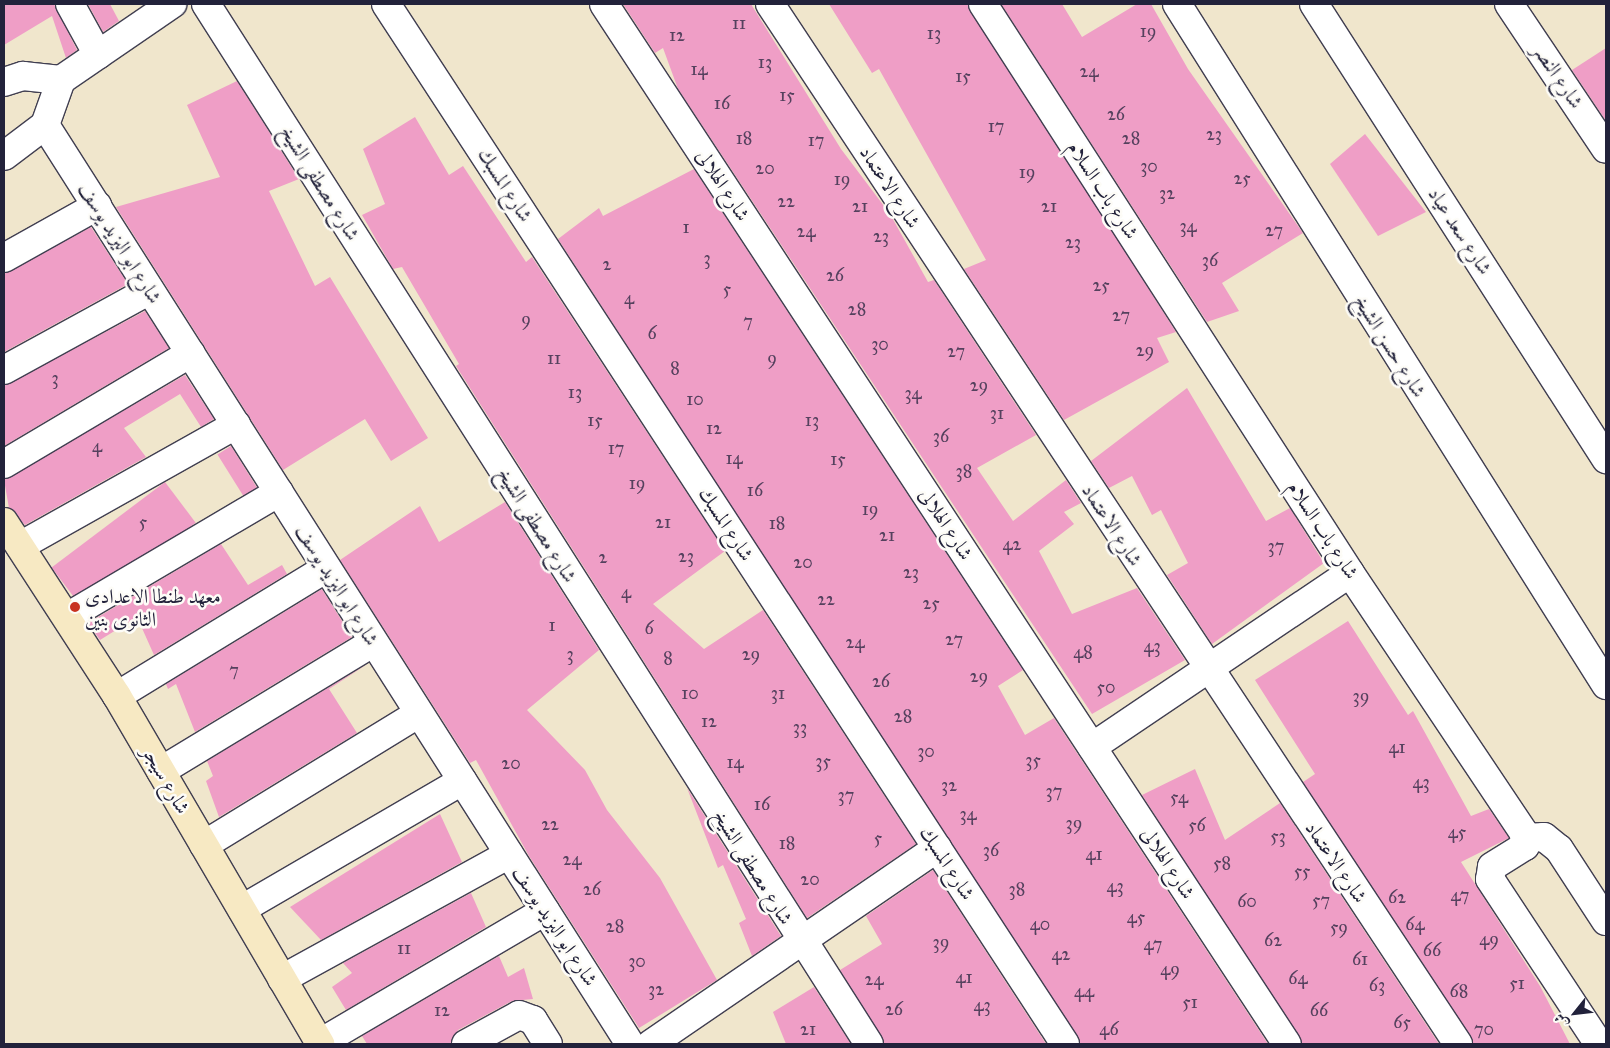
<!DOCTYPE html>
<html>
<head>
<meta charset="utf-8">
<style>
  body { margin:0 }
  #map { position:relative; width:1610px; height:1048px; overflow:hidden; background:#f0e6cc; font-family:"IM FELL Great Primer",Amiri,serif }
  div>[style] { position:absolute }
  .building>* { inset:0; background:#ef9ec6; transform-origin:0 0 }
  .roads { filter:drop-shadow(1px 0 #413f51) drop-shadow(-1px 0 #413f51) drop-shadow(0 1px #413f51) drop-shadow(0 -1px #413f51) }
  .minor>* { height:28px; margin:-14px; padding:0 14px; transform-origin:14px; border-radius:14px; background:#fff }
  .secondary>* { height:28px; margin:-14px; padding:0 14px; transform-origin:14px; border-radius:14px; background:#f7e9c3 }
  .dots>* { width:14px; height:14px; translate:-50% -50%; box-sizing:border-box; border:2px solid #fdfcf7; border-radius:50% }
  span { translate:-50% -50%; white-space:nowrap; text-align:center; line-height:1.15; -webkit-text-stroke:5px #fdfcf7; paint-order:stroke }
  .number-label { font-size:18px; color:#55415e }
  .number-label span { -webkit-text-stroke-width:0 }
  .street-label { font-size:20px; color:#22223b }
  .poi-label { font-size:20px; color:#22223b }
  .left { translate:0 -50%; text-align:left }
  .frame { position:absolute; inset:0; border:5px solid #22223b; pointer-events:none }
  .north { position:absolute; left:1550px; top:988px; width:50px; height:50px; -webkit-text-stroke:4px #fdfcf7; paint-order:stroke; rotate:241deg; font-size:14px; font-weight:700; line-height:20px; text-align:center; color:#22223b }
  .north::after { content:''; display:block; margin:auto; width:18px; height:22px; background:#22223b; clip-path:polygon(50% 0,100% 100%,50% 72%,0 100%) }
</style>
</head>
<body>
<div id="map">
  <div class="building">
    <i style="clip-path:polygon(4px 4px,54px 4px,77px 50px,66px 58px,52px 16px,4px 45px)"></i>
    <i style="clip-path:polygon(88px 4px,110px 4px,119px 21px,103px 32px)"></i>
    <i style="clip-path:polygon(623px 4px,751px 4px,841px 149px,890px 214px,928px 282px,934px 280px,1036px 435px,977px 468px,1013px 521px,1066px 480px,1081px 503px,1064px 512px,1074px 524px,1039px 551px,1072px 614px,1137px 588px,1185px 660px,1092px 714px,678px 89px,663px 48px,655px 53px)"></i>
    <i style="clip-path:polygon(829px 4px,968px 4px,1176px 332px,1157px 338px,1169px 362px,1064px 420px,964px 269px,986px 260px,879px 69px,872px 73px)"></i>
    <i style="clip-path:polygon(1001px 4px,1062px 4px,1082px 37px,1137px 4px,1151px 4px,1188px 69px,1303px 233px,1222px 283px,1239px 311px,1207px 322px)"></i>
    <i style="clip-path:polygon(1606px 48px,1606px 121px,1572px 70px)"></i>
    <i style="clip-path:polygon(237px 81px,299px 179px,269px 191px,315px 286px,330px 277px,428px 438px,391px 461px,365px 419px,283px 470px,116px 207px,220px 177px,187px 105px)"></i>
    <i style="clip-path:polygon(415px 117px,449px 175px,463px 166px,526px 262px,532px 257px,725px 551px,653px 604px,704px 649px,763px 610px,916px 844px,807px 918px,456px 366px,459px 364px,402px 267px,393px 269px,362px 215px,385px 204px,363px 149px)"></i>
    <i style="clip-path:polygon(1365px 134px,1426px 212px,1378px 236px,1330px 164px)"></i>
    <i style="clip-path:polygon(694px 169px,1023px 670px,998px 686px,1025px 735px,1054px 718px,1268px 1044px,1080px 1044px,558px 239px,599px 208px,603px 216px)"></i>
    <i style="clip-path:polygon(91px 227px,128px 284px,4px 352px,4px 274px)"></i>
    <i style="clip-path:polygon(145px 311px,169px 348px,4px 446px,4px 386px)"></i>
    <i style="clip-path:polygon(185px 375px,214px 419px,201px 427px,180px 394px,124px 428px,146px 457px,25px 525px,9px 508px,4px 480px)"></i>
    <i style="clip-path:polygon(1187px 388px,1266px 521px,1290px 508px,1324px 563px,1212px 644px,1167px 575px,1188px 563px,1161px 510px,1152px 515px,1132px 476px,1109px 488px,1091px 461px)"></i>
    <i style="left:231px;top:446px;width:49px;height:16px;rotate:58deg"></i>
    <i style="left:165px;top:482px;width:51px;height:142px;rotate:53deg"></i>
    <i style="clip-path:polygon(505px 502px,599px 650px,527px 710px,585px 770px,607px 810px,660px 878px,717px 980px,639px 1028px,529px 856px,476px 760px,470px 763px,340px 560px,420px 506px,439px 542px)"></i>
    <i style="clip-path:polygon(221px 544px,248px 585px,282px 565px,287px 574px,154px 655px,137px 617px,100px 640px,88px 623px)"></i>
    <i style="clip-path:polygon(322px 589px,352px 637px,195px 732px,176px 684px,168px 689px,166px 684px)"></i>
    <i style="clip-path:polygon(1348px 621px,1408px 715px,1413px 711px,1471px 816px,1489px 809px,1509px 838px,1461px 862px,1540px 986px,1570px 1044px,1473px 1044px,1303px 782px,1315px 774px,1255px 680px)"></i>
    <i style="clip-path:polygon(369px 663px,329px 689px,357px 733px,219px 817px,206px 781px,213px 776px,207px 761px)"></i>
    <i style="clip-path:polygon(1195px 769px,1225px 840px,1280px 803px,1439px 1044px,1302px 1044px,1142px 795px)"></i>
    <i style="clip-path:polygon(687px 788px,781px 936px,752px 956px,739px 923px,746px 919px,723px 865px,718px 868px)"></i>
    <i style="clip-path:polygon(440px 814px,462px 862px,321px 940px,290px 907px)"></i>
    <i style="clip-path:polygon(933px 870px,1046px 1044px,884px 1044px,840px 970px,882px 944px,866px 916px)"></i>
    <i style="clip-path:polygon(471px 893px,486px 927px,346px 1010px,332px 987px,352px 973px,343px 963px)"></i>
    <i style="clip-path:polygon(499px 956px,508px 977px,524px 968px,533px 999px,512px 1001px,458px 1030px,450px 1044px,367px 1044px,362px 1036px)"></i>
    <i style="clip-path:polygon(814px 987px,851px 1044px,786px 1044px,773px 1012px)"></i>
  </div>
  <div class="roads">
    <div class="minor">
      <i style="left:70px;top:4px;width:58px;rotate:61.2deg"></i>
      <i style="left:206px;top:4px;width:1233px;rotate:57.48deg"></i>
      <i style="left:386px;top:4px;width:1242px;rotate:56.86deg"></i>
      <i style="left:604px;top:4px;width:1244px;rotate:56.71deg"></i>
      <i style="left:770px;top:4px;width:1247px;rotate:56.51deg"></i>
      <i style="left:983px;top:4px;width:677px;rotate:57.18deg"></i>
      <i style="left:1350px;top:573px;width:313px;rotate:56.2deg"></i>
      <i style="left:1524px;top:833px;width:13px;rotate:86deg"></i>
      <i style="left:1525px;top:846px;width:39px;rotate:148deg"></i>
      <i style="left:1492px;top:867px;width:12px;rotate:99deg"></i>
      <i style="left:1490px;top:879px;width:198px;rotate:56.6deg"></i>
      <i style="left:1177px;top:4px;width:805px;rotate:57.79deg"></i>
      <i style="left:1314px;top:4px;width:541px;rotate:57.31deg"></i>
      <i style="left:1509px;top:4px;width:174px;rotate:56.2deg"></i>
      <i style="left:4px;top:82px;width:20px;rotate:-18deg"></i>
      <i style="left:23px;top:76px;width:38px;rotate:6deg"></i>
      <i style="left:45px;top:125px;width:1089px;rotate:57.52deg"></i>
      <i style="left:4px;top:156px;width:51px;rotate:-37.1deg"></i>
      <i style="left:45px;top:125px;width:48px;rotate:-70.4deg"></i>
      <i style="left:61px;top:80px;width:135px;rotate:-34.4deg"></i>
      <i style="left:4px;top:258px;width:107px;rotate:-29.2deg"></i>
      <i style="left:4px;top:370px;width:166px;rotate:-28.7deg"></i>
      <i style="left:4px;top:464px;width:217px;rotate:-30.7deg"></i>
      <i style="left:20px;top:546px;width:248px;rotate:-29.3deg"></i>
      <i style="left:67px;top:617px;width:246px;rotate:-30.5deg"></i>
      <i style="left:117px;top:696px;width:244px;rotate:-31.4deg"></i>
      <i style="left:1092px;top:747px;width:311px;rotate:-34deg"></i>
      <i style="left:161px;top:771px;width:247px;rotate:-31.2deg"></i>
      <i style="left:1526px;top:838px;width:18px;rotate:-3deg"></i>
      <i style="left:1544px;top:837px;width:19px;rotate:39deg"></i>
      <i style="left:1559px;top:849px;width:86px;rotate:56.9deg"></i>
      <i style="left:204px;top:845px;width:251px;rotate:-31.5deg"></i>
      <i style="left:242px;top:909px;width:255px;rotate:-30.2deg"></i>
      <i style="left:282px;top:979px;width:259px;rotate:-28.8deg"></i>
      <i style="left:320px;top:1043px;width:261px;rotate:-30.4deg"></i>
      <i style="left:466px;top:1044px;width:60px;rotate:-28.7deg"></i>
      <i style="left:519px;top:1015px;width:15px;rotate:20deg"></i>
      <i style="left:533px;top:1020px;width:28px;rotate:58deg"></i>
      <i style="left:651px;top:1044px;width:347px;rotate:-34.4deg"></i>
    </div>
    <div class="secondary">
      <i style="left:4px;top:522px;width:207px;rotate:57deg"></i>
      <i style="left:117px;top:696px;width:403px;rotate:59.7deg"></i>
    </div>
  </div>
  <div class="dots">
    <i style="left:75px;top:607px;background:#c8321e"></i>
  </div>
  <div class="number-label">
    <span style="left:739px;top:23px">11</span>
    <span style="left:1148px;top:31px">19</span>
    <span style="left:934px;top:33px">13</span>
    <span style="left:677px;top:35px">12</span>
    <span style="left:765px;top:62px">13</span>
    <span style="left:699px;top:69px">14</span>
    <span style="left:1089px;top:71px">24</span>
    <span style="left:963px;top:76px">15</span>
    <span style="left:787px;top:95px">15</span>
    <span style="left:722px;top:103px">16</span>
    <span style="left:1116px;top:114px">26</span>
    <span style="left:996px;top:126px">17</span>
    <span style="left:1214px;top:134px">23</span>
    <span style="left:744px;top:138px">18</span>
    <span style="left:1131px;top:138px">28</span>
    <span style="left:816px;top:140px">17</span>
    <span style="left:1149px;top:166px">30</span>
    <span style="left:765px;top:168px">20</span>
    <span style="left:1027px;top:172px">19</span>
    <span style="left:1242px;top:178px">25</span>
    <span style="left:842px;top:179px">19</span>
    <span style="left:1167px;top:193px">32</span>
    <span style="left:786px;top:201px">22</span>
    <span style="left:860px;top:206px">21</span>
    <span style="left:1049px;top:206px">21</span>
    <span style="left:1188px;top:226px">34</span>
    <span style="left:686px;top:227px">1</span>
    <span style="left:1274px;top:230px">27</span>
    <span style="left:806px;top:231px">24</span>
    <span style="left:881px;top:236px">23</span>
    <span style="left:1073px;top:242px">23</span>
    <span style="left:707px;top:258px">3</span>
    <span style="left:1210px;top:260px">36</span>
    <span style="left:607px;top:264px">2</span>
    <span style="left:835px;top:275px">26</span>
    <span style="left:1101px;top:285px">25</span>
    <span style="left:727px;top:289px">5</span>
    <span style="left:629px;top:298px">4</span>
    <span style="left:857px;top:309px">28</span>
    <span style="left:1121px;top:315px">27</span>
    <span style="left:526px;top:319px">9</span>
    <span style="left:748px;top:321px">7</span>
    <span style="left:652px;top:333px">6</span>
    <span style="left:880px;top:344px">30</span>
    <span style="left:1145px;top:350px">29</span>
    <span style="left:956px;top:351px">27</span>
    <span style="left:554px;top:358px">11</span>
    <span style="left:772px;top:358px">9</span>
    <span style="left:675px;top:368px">8</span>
    <span style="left:55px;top:378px">3</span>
    <span style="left:979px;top:385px">29</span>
    <span style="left:575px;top:392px">13</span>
    <span style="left:913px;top:393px">34</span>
    <span style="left:695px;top:399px">10</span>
    <span style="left:997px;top:413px">31</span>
    <span style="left:595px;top:420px">15</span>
    <span style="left:812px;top:420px">13</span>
    <span style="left:714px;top:428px">12</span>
    <span style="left:941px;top:436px">36</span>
    <span style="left:97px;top:446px">4</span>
    <span style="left:616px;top:448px">17</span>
    <span style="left:734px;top:458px">14</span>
    <span style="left:838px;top:459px">15</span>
    <span style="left:964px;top:471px">38</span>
    <span style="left:637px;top:483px">19</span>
    <span style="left:755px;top:490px">16</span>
    <span style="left:870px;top:509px">19</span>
    <span style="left:143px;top:522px">5</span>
    <span style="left:663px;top:522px">21</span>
    <span style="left:777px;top:523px">18</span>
    <span style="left:887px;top:535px">21</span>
    <span style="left:1012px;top:544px">42</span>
    <span style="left:1276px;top:546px">37</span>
    <span style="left:686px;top:556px">23</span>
    <span style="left:603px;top:557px">2</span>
    <span style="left:803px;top:562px">20</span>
    <span style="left:911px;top:572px">23</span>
    <span style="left:626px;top:592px">4</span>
    <span style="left:826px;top:599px">22</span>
    <span style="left:931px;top:603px">25</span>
    <span style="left:552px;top:625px">1</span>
    <span style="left:649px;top:628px">6</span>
    <span style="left:954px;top:639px">27</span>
    <span style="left:855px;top:642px">24</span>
    <span style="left:1152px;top:646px">43</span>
    <span style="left:1083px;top:652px">48</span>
    <span style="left:570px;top:654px">3</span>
    <span style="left:751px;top:654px">29</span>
    <span style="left:668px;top:658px">8</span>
    <span style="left:234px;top:670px">7</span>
    <span style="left:979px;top:676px">29</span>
    <span style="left:881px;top:681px">26</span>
    <span style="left:1106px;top:687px">50</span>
    <span style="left:690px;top:693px">10</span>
    <span style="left:778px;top:693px">31</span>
    <span style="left:1361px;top:696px">39</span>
    <span style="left:903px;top:716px">28</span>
    <span style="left:709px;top:721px">12</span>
    <span style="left:800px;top:727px">33</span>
    <span style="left:1397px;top:747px">41</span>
    <span style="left:926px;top:751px">30</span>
    <span style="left:1033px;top:760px">35</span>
    <span style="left:823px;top:761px">35</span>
    <span style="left:735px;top:762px">14</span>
    <span style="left:511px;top:763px">20</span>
    <span style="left:1421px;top:782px">43</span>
    <span style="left:949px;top:785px">32</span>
    <span style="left:1054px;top:791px">37</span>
    <span style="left:846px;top:795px">37</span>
    <span style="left:1179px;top:797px">54</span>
    <span style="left:762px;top:804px">16</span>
    <span style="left:968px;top:814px">34</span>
    <span style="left:1074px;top:823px">39</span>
    <span style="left:550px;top:824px">22</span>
    <span style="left:1197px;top:825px">56</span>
    <span style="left:1457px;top:832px">45</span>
    <span style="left:1278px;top:836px">53</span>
    <span style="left:878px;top:838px">5</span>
    <span style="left:787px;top:843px">18</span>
    <span style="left:991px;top:850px">36</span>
    <span style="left:1094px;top:854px">41</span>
    <span style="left:572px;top:859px">24</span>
    <span style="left:1222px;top:863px">58</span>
    <span style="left:1302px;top:871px">55</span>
    <span style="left:810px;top:879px">20</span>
    <span style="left:1115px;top:886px">43</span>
    <span style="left:592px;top:889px">26</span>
    <span style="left:1017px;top:889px">38</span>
    <span style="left:1460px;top:895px">47</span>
    <span style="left:1397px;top:897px">62</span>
    <span style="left:1321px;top:900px">57</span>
    <span style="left:1247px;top:901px">60</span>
    <span style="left:1136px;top:917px">45</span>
    <span style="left:1040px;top:924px">40</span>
    <span style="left:1415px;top:924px">64</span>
    <span style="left:615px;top:926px">28</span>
    <span style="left:1339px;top:927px">59</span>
    <span style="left:1489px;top:939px">49</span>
    <span style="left:1273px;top:940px">62</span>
    <span style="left:941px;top:942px">39</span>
    <span style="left:1153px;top:944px">47</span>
    <span style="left:404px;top:948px">11</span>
    <span style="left:1432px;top:950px">66</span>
    <span style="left:1061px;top:954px">42</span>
    <span style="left:1360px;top:959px">61</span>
    <span style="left:637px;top:961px">30</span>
    <span style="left:1170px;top:969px">49</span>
    <span style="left:964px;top:977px">41</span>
    <span style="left:1298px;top:978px">64</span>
    <span style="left:874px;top:979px">24</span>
    <span style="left:1517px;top:983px">51</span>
    <span style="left:1377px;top:985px">63</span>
    <span style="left:656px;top:989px">32</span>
    <span style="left:1084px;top:991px">44</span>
    <span style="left:1459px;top:991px">68</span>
    <span style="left:1190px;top:1002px">51</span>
    <span style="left:982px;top:1005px">43</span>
    <span style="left:894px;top:1009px">26</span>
    <span style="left:442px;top:1010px">12</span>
    <span style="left:1319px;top:1010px">66</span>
    <span style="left:1402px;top:1022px">65</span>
    <span style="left:808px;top:1029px">21</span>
    <span style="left:1109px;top:1029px">46</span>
    <span style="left:1484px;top:1029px">70</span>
  </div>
  <div class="street-label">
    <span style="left:1558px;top:76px;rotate:56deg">شارع النصر</span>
    <span style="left:320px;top:183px;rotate:58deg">شارع مصطفى الشيخ</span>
    <span style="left:505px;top:185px;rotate:57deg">شارع المسبك</span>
    <span style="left:723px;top:185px;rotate:57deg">شارع الهلالى</span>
    <span style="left:890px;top:187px;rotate:57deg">شارع الاعتماد</span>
    <span style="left:1103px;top:190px;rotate:57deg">شارع باب السلام</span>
    <span style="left:1460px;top:231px;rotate:57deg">شارع سعد عياد</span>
    <span style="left:120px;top:243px;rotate:58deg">شارع ابو اليزيد يوسف</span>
    <span style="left:1390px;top:346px;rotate:58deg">شارع حسن الشيخ</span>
    <span style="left:726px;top:524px;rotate:57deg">شارع المسبك</span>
    <span style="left:946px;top:524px;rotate:57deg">شارع الهلالى</span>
    <span style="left:537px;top:525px;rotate:58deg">شارع مصطفى الشيخ</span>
    <span style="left:1112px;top:525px;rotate:57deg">شارع الاعتماد</span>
    <span style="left:1323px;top:530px;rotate:57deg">شارع باب السلام</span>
    <span style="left:337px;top:585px;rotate:58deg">شارع ابو اليزيد يوسف</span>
    <span style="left:166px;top:780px;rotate:60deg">شارع سيجر</span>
    <span style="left:1336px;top:862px;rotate:56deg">شارع الاعتماد</span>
    <span style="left:947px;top:863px;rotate:57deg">شارع المسبك</span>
    <span style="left:1168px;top:863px;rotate:57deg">شارع الهلالى</span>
    <span style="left:753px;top:867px;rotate:58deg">شارع مصطفى الشيخ</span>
    <span style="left:555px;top:926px;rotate:57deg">شارع ابو اليزيد يوسف</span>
  </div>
  <div class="poi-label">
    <span class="left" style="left:85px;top:608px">معهد طنطا الاعدادى<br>الثانوى بنين</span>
  </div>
  <div class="frame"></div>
  <div class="north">ش</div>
</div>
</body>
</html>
